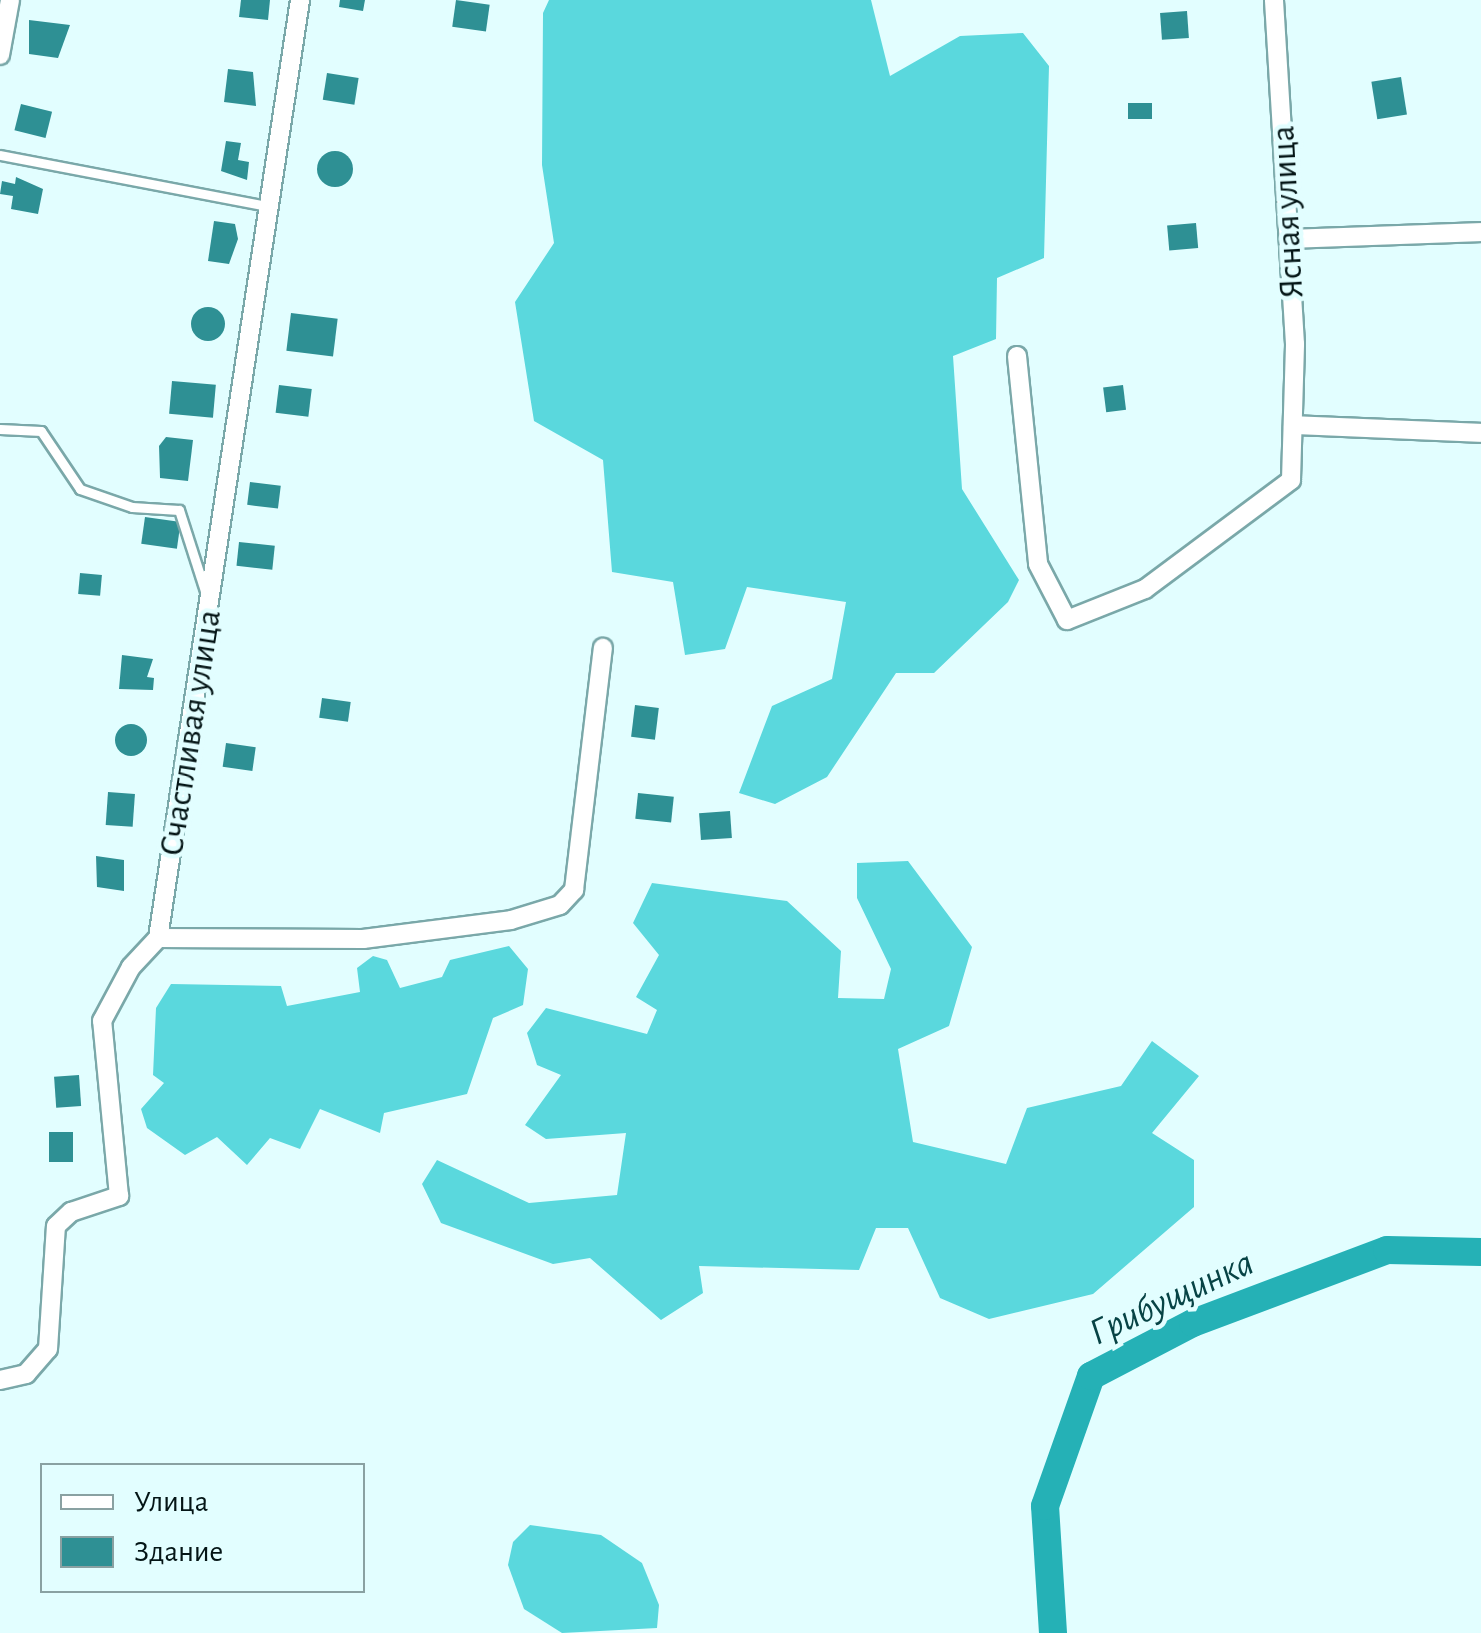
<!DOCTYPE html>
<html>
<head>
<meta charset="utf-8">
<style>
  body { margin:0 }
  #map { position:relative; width:1481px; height:1633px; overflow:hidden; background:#e2feff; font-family:"Alegreya Sans",sans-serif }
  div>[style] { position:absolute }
  .forest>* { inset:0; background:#5ad8dd }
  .river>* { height:28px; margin:-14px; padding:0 14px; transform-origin:14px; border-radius:14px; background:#25b1b6 }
  .building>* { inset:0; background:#2e9094; transform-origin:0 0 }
  .round { border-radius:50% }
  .roads { filter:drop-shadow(2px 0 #7aa8a9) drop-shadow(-2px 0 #7aa8a9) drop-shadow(0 2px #7aa8a9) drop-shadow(0 -2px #7aa8a9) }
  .lane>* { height:9px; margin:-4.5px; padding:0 4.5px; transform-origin:4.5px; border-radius:4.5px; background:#fff }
  .street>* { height:18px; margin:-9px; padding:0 9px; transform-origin:9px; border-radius:9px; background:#fff }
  span { translate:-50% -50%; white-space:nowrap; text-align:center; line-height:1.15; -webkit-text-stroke:9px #e2feff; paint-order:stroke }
  .street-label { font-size:35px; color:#041516 }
  .water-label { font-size:38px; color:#074345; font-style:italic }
  .legend { position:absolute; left:40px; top:1463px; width:325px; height:130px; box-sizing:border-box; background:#e2feff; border:2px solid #89a1a2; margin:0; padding:12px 18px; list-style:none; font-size:30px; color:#041516 }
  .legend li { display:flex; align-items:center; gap:20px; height:50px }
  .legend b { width:50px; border:2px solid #89a1a2 }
</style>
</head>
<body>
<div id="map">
  <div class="forest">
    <i style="clip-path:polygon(549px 0,871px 0,890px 76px,960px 36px,1023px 33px,1049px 66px,1044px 258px,997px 278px,996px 339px,953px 356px,962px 489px,1019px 580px,1008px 602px,934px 673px,896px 673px,827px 777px,775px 804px,739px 793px,772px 706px,832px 679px,846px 602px,747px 587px,725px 649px,685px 655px,673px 582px,612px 572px,603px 460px,534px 421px,515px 302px,554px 243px,542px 165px,543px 13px)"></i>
    <i style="clip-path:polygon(908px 861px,972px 947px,949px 1026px,898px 1049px,913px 1142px,1006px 1164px,1027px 1108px,1121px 1086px,1152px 1041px,1199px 1076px,1152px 1133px,1194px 1160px,1194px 1207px,1093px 1294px,989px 1319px,940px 1298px,908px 1228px,876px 1228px,859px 1270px,699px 1266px,703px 1293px,661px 1320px,590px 1258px,553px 1264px,441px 1223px,422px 1184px,437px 1160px,529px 1203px,617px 1195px,626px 1133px,546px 1139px,525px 1125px,561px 1075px,537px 1065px,527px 1033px,546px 1008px,647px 1034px,657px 1010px,636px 997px,659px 955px,633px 923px,652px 883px,787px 901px,841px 951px,838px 998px,884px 999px,891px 969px,857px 898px,857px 863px)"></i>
    <i style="clip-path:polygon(509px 946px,528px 969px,523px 1005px,493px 1018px,467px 1094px,384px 1113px,380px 1133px,320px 1109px,300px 1149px,270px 1138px,247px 1165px,217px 1137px,185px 1155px,147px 1128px,141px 1109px,164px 1083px,153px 1075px,156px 1008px,171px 984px,281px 986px,287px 1006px,360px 992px,357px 968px,373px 956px,387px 960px,400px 988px,442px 977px,450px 960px)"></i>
    <i style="clip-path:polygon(530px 1525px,601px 1535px,642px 1563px,659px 1605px,657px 1628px,562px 1633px,524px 1609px,508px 1565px,513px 1542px)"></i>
  </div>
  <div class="river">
    <i style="left:1053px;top:1633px;width:127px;rotate:-93.6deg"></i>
    <i style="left:1045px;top:1506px;width:138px;rotate:-70.5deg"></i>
    <i style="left:1091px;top:1376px;width:115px;rotate:-27.5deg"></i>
    <i style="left:1193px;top:1323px;width:207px;rotate:-20.6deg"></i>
    <i style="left:1387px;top:1250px;width:94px;rotate:1.2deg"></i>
  </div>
  <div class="building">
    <i style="clip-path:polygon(241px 0,270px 0,268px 20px,239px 17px)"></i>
    <i style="clip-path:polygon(340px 0,365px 0,363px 11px,339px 7px)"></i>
    <i style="left:456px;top:0;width:34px;height:27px;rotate:8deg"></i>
    <i style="left:1187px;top:11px;width:27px;height:27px;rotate:86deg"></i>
    <i style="clip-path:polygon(29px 20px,70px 25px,58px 58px,29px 54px)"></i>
    <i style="clip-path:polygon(228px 69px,253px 72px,256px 106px,224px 102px)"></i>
    <i style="left:327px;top:73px;width:32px;height:27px;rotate:9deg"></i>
    <i style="left:1401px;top:77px;width:38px;height:30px;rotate:81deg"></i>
    <i style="left:1128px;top:103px;width:24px;height:16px"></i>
    <i style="left:21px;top:104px;width:32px;height:27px;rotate:14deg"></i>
    <i style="clip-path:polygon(226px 141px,241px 143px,238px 160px,249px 162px,247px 180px,221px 171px)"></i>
    <i class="round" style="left:317px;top:151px;width:36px;height:36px"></i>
    <i style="clip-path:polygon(16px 177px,43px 189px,38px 214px,11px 209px,13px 196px,0 194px,2px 181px,15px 184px)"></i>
    <i style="clip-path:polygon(214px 221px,235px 224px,238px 239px,229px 264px,208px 261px)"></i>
    <i style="left:1196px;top:223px;width:25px;height:29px;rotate:85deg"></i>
    <i class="round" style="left:191px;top:307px;width:34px;height:34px"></i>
    <i style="left:291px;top:313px;width:47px;height:38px;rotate:7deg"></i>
    <i style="left:172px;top:381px;width:44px;height:33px;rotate:5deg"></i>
    <i style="left:279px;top:385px;width:33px;height:28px;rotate:7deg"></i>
    <i style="left:1123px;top:385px;width:25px;height:20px;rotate:83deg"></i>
    <i style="clip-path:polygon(166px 437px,193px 440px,188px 481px,160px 478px,159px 446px)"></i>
    <i style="left:250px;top:482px;width:31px;height:23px;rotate:7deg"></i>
    <i style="left:145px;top:517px;width:36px;height:27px;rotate:8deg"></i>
    <i style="left:239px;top:542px;width:36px;height:24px;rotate:6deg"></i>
    <i style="left:80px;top:573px;width:22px;height:21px;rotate:5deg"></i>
    <i style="clip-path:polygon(122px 655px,153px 659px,147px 677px,154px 678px,153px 690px,119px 689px)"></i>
    <i style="left:322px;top:698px;width:29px;height:20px;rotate:8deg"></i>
    <i style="left:635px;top:705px;width:24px;height:32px;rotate:7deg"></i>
    <i class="round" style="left:115px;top:724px;width:32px;height:32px"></i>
    <i style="left:226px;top:743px;width:30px;height:24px;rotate:8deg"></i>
    <i style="left:108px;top:792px;width:27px;height:33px;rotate:4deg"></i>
    <i style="left:638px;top:793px;width:36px;height:26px;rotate:6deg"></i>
    <i style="left:730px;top:811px;width:27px;height:31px;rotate:86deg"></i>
    <i style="clip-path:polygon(96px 856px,124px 860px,124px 891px,97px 887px)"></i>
    <i style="left:79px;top:1075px;width:31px;height:25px;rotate:86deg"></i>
    <i style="left:49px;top:1132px;width:24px;height:30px"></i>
  </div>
  <div class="roads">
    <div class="lane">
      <i style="left:0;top:155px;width:272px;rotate:10.8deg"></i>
      <i style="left:0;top:429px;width:41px;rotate:2.8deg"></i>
      <i style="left:41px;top:431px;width:70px;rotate:56.1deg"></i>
      <i style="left:80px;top:489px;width:55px;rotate:19.1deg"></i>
      <i style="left:132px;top:507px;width:47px;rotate:3.7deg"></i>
      <i style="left:179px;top:510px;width:91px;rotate:72.2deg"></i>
    </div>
    <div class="street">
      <i style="left:0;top:55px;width:56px;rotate:-79.7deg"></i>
      <i style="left:1290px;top:239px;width:191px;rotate:-2.1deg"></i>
      <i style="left:1017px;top:356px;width:209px;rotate:84.2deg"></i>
      <i style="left:1038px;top:564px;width:63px;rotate:62.6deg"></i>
      <i style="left:1067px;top:620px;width:84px;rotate:-21.7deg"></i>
      <i style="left:1145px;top:589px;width:182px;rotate:-36.7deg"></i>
      <i style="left:1291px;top:480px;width:136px;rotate:-88.3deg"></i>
      <i style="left:1295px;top:344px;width:345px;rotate:-93.5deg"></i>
      <i style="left:1293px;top:425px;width:188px;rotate:2.4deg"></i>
      <i style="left:158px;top:938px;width:205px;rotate:0.3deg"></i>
      <i style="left:363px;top:939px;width:149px;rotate:-7.3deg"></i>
      <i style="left:511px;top:920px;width:51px;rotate:-17deg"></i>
      <i style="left:560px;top:905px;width:21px;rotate:-47deg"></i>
      <i style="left:574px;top:890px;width:244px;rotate:-83.2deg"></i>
      <i style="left:0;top:1380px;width:27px;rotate:-13deg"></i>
      <i style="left:26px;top:1374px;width:33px;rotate:-49deg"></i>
      <i style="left:48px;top:1349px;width:123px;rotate:-86.3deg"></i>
      <i style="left:56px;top:1226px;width:21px;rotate:-43deg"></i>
      <i style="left:71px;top:1212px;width:51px;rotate:-18.4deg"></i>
      <i style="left:119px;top:1196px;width:176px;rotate:-95.5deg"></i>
      <i style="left:102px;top:1021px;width:61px;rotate:-61.8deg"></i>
      <i style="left:131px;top:967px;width:40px;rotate:-47deg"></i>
      <i style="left:158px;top:938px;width:949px;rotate:-81.39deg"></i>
    </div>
  </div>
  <div class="street-label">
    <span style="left:1288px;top:212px;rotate:-93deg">Ясная улица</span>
    <span style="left:191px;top:733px;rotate:-81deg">Счастливая улица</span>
  </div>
  <div class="water-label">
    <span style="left:1172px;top:1299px;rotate:-25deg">Грибущинка</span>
  </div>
  <ul class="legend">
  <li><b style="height:12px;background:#fff"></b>Улица</li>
  <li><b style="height:28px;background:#2e9094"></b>Здание</li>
  </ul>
</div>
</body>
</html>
